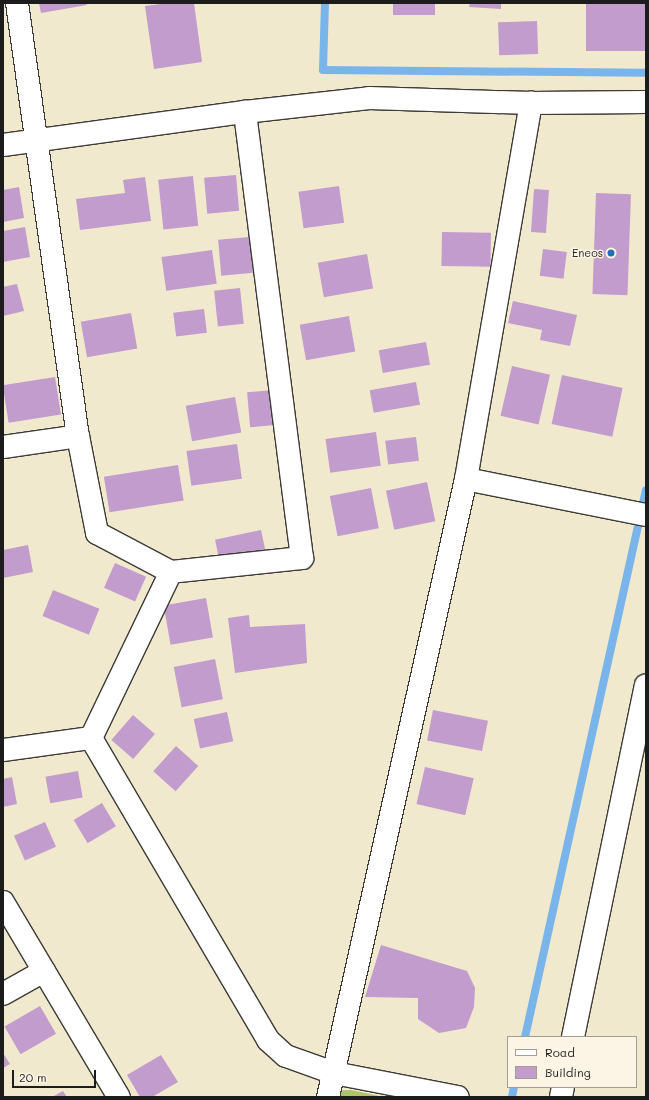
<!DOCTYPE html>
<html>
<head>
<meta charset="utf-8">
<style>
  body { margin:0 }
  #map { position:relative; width:649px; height:1100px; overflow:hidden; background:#f1e9cd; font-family:Mali,sans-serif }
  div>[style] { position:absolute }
  .green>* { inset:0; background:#adc469 }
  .stream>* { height:8px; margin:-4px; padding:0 4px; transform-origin:4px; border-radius:4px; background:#79b4ea }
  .building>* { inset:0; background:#c29ccd; transform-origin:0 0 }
  .roads { filter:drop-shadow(1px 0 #3c3b37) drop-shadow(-1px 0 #3c3b37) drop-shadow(0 1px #3c3b37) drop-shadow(0 -1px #3c3b37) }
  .minor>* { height:22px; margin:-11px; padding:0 11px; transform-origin:11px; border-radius:11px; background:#fff }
  .tertiary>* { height:22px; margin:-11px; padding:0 11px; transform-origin:11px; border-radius:11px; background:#fff }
  .dots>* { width:11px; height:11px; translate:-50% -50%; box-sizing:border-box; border:2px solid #fcf5e5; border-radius:50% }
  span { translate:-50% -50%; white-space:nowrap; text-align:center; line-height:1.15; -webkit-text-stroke:3px #fcf5e5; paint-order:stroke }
  .poi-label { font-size:11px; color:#1c1c1c }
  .right { translate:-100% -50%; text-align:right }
  .frame { position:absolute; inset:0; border:4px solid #1c1c1c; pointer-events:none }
  .legend { position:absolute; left:507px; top:1036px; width:130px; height:52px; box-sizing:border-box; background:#fcf5e5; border:1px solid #a29e95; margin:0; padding:5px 7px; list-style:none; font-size:12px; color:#1c1c1c }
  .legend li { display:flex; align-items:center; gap:8px; height:20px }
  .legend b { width:20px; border:1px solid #a29e95 }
  .scale { position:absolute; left:12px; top:1070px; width:84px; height:18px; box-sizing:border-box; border:2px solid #1c1c1c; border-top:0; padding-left:5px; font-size:12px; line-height:14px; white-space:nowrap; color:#1c1c1c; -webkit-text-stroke:3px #fcf5e5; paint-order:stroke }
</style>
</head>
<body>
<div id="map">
  <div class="green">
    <i style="clip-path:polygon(351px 1090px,384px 1097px,328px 1097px,328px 1091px)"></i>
  </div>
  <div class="stream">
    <i style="left:325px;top:3px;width:67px;rotate:91.7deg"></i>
    <i style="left:323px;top:70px;width:323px;rotate:0.5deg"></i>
    <i style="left:525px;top:1037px;width:560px;rotate:-77.53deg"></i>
    <i style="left:512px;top:1097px;width:10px;rotate:-79deg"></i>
  </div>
  <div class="building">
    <i style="clip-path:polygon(39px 3px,86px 3px,87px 5px,41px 13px)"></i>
    <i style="clip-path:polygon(168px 3px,194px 3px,202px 62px,154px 69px,145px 6px)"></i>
    <i style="left:393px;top:3px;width:42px;height:12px"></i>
    <i style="clip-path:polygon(470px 3px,501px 3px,501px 9px,469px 7px)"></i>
    <i style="left:586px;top:3px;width:60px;height:48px"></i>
    <i style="left:537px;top:21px;width:33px;height:39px;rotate:88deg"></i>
    <i style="left:236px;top:175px;width:36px;height:32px;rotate:85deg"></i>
    <i style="left:193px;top:176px;width:50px;height:35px;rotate:84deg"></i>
    <i style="clip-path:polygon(145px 177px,151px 221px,80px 230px,76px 199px,125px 193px,123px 180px)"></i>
    <i style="left:339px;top:186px;width:37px;height:41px;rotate:82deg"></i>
    <i style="clip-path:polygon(19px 187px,24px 218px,3px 222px,3px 190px)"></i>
    <i style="left:534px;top:189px;width:15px;height:43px;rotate:4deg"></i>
    <i style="left:596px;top:193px;width:35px;height:101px;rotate:2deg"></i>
    <i style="clip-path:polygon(25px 227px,30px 257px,3px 262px,3px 231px)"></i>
    <i style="left:442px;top:232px;width:49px;height:34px;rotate:1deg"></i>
    <i style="left:250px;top:237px;width:36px;height:32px;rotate:85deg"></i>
    <i style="left:543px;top:249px;width:24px;height:27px;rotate:7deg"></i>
    <i style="left:212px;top:250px;width:34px;height:51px;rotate:82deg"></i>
    <i style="left:367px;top:254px;width:35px;height:50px;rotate:80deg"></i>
    <i style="clip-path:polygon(17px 284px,24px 311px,3px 316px,3px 287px)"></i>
    <i style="left:240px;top:288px;width:36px;height:26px;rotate:84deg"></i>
    <i style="clip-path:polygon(513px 301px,577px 315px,570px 346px,540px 340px,542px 330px,508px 323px)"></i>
    <i style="left:204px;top:309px;width:24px;height:31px;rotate:83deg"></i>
    <i style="left:131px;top:313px;width:36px;height:51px;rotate:80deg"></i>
    <i style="left:349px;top:316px;width:36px;height:50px;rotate:80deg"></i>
    <i style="left:426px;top:342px;width:23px;height:48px;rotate:80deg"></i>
    <i style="left:512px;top:366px;width:39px;height:51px;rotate:13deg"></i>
    <i style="left:562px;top:375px;width:62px;height:50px;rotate:12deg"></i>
    <i style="left:55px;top:377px;width:38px;height:53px;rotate:81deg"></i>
    <i style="left:416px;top:382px;width:23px;height:47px;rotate:80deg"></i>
    <i style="left:274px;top:390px;width:35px;height:27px;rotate:85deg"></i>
    <i style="left:235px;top:397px;width:36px;height:50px;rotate:80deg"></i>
    <i style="left:376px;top:432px;width:34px;height:51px;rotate:82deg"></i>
    <i style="left:416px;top:437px;width:24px;height:31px;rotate:83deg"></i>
    <i style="left:237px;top:444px;width:35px;height:51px;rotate:82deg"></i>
    <i style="left:178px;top:465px;width:36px;height:75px;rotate:81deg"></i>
    <i style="left:427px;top:482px;width:40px;height:42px;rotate:78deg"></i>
    <i style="left:371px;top:488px;width:41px;height:42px;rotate:79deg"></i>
    <i style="left:261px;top:530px;width:25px;height:47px;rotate:78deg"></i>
    <i style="clip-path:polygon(28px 545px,33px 572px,3px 578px,3px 550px)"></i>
    <i style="left:115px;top:563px;width:34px;height:27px;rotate:24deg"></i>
    <i style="left:53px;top:590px;width:50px;height:28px;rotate:22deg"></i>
    <i style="left:206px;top:598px;width:40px;height:43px;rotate:80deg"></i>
    <i style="clip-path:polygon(249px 615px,250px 627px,305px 624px,307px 663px,235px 673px,228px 618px)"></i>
    <i style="left:215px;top:659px;width:41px;height:42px;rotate:79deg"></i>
    <i style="left:433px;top:710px;width:56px;height:31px;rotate:11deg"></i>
    <i style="left:227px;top:712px;width:30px;height:34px;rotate:78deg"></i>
    <i style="left:133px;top:715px;width:29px;height:33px;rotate:41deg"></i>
    <i style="left:176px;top:746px;width:30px;height:34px;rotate:42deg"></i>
    <i style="left:425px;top:767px;width:50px;height:38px;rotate:13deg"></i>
    <i style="left:78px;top:771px;width:27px;height:33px;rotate:80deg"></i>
    <i style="clip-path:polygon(12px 777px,17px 804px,3px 807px,3px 779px)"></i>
    <i style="left:102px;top:803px;width:27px;height:33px;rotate:59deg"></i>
    <i style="left:45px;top:822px;width:27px;height:34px;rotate:66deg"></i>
    <i style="clip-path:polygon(381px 945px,467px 971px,475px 988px,474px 1007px,466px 1028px,439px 1033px,418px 1019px,418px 998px,365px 997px)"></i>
    <i style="left:40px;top:1006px;width:32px;height:41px;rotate:60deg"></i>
    <i style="clip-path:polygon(3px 1053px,10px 1064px,3px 1068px)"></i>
    <i style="clip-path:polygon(161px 1055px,178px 1082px,152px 1097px,140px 1097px,127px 1075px)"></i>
    <i style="clip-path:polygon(63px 1091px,67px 1097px,52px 1097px)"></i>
  </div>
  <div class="roads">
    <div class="minor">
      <i style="left:17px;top:3px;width:437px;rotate:82deg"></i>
      <i style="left:78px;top:436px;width:99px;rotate:78.9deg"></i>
      <i style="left:97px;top:533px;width:84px;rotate:27.8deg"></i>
      <i style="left:171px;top:572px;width:132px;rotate:-6.1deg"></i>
      <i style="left:302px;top:558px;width:450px;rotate:-97.3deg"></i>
      <i style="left:3px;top:447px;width:76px;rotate:-8.3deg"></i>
      <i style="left:466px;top:479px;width:184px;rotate:11.3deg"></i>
      <i style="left:91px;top:738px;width:350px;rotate:59.6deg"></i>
      <i style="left:268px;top:1040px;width:24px;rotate:42deg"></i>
      <i style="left:286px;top:1056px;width:51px;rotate:19.5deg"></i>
      <i style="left:334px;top:1073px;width:126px;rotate:11deg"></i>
      <i style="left:91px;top:738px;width:184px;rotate:-64.3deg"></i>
      <i style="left:3px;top:750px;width:89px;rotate:-7.8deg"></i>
      <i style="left:3px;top:902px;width:227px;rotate:59.3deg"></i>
      <i style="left:3px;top:994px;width:47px;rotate:-29.3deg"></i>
      <i style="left:328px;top:1097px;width:633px;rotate:-77.41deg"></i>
      <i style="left:466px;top:479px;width:382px;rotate:-80.2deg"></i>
    </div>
    <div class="tertiary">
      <i style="left:3px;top:145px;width:244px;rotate:-7.8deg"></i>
      <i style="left:245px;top:112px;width:125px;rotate:-6.4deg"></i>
      <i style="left:369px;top:98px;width:162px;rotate:1.8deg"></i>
      <i style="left:531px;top:103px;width:115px;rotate:-0.5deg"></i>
      <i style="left:573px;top:1037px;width:359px;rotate:-78.3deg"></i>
      <i style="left:561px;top:1097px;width:10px;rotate:-79deg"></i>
    </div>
  </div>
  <div class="dots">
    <i style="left:611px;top:253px;background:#1f6fb2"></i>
  </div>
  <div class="poi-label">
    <span class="right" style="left:603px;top:253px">Eneos</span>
  </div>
  <div class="frame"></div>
  <ul class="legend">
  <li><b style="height:5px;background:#fff"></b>Road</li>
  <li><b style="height:11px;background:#c29ccd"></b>Building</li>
  </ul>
  <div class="scale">20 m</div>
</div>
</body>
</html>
